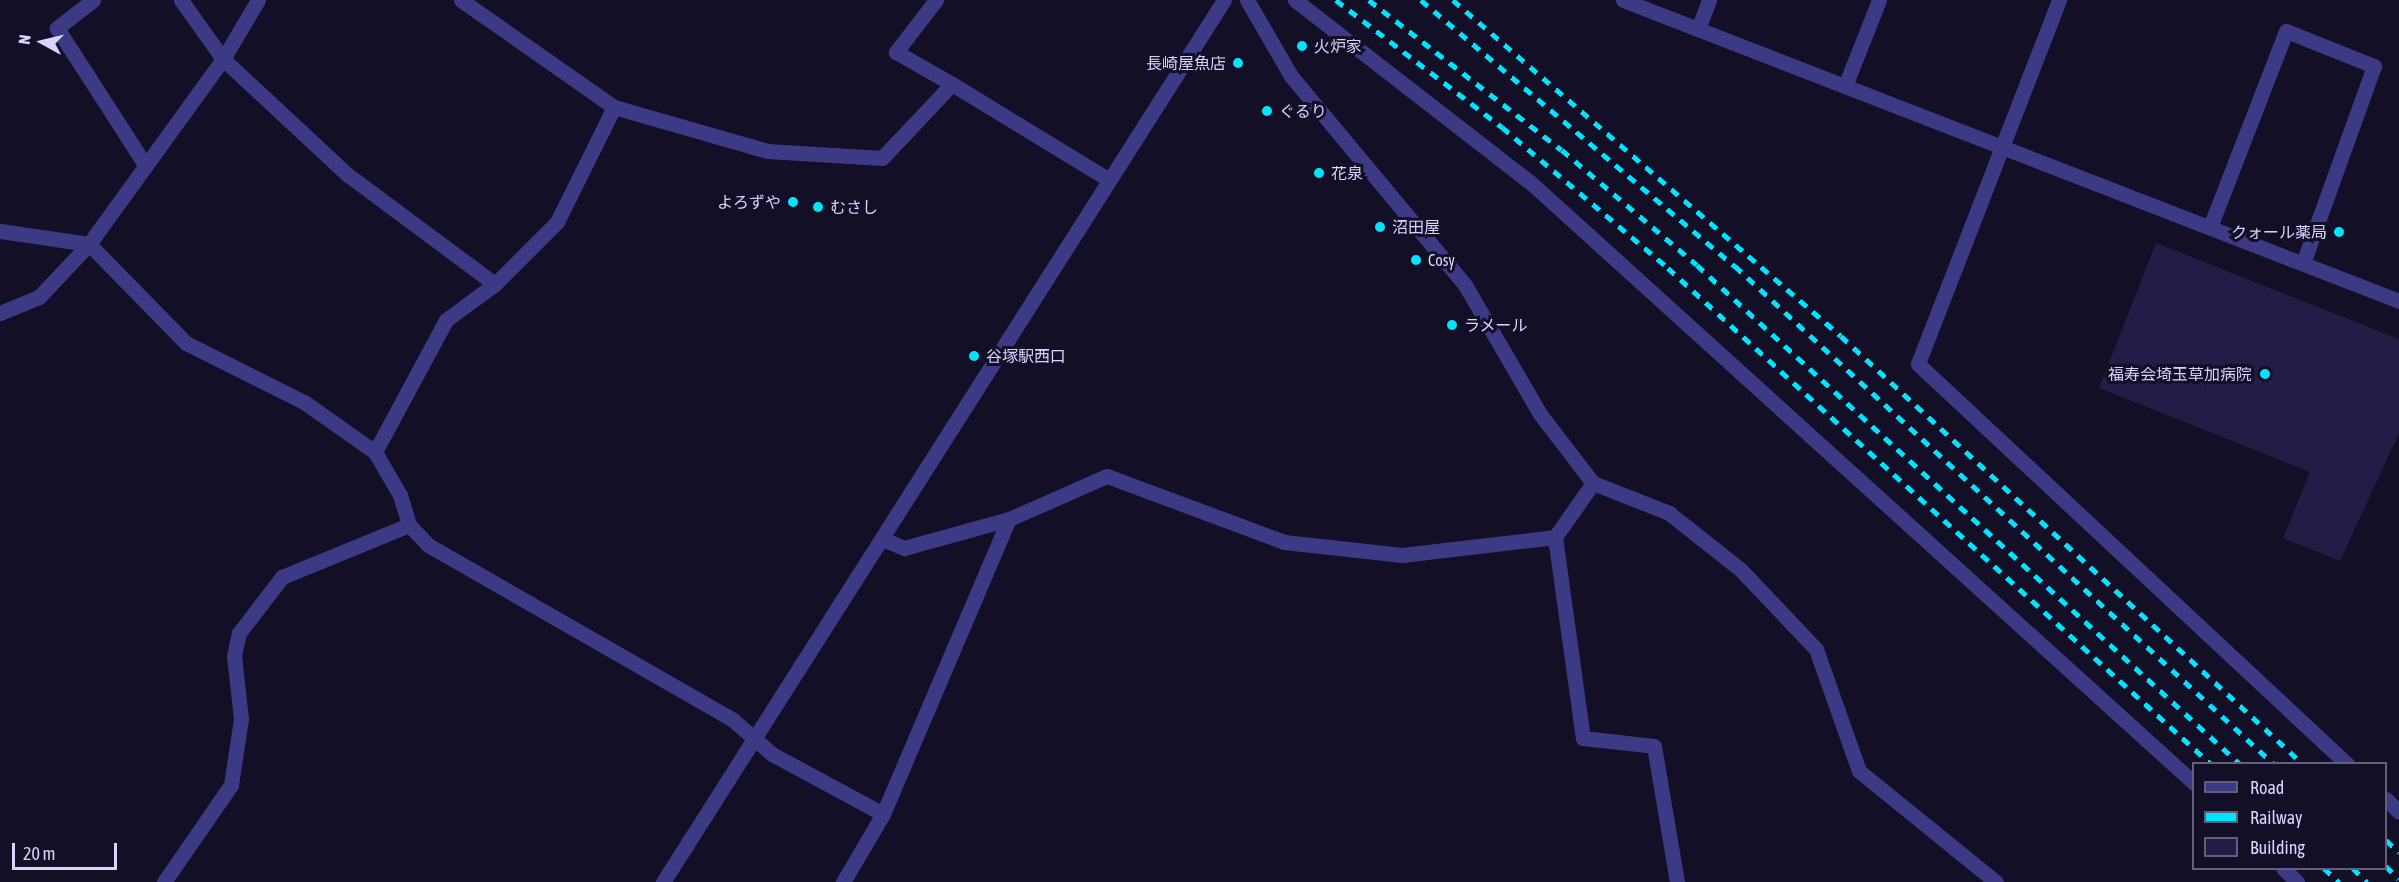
<!DOCTYPE html>
<html>
<head>
<meta charset="utf-8">
<style>
  body { margin:0 }
  #map { position:relative; width:2399px; height:882px; overflow:hidden; background:#130f26; font-family:"Asap Condensed","Noto Sans JP",sans-serif }
  div>[style] { position:absolute }
  .building>* { inset:0; background:#241b47 }
  .lane>* { height:15px; margin:-7.5px; padding:0 7.5px; transform-origin:7.5px; border-radius:7.5px; background:#3d3a85 }
  .street>* { height:15px; margin:-7.5px; padding:0 7.5px; transform-origin:7.5px; border-radius:7.5px; background:#3d3a85 }
  .rail>* { height:4.5px; margin-top:-2.25px; transform-origin:0; background:repeating-linear-gradient(90deg,#00e5ff 0 9px,transparent 0 17px) }
  .dots>* { width:16px; height:16px; translate:-50% -50%; box-sizing:border-box; border:3px solid #130f26; border-radius:50% }
  span { translate:-50% -50%; white-space:nowrap; text-align:center; line-height:1.15; -webkit-text-stroke:6px #130f26; paint-order:stroke }
  .poi-label { font-size:16px; color:#d9d4ff }
  .left { translate:0 -50%; text-align:left }
  .right { translate:-100% -50%; text-align:right }
  .legend { position:absolute; left:2192px; top:762px; width:195px; height:108px; box-sizing:border-box; background:#130f26; border:2px solid #625e7d; margin:0; padding:8px 10px; list-style:none; font-size:18px; color:#d9d4ff }
  .legend li { display:flex; align-items:center; gap:12px; height:30px }
  .legend b { width:30px; border:2px solid #625e7d }
  .north { position:absolute; left:12px; top:12px; width:60px; height:60px; -webkit-text-stroke:4px #130f26; paint-order:stroke; rotate:278deg; font-size:16px; font-weight:700; line-height:24px; text-align:center; color:#d9d4ff }
  .north::after { content:''; display:block; margin:auto; width:21px; height:27px; background:#d9d4ff; clip-path:polygon(50% 0,100% 100%,50% 72%,0 100%) }
  .scale { position:absolute; left:12px; top:843px; width:105px; height:27px; box-sizing:border-box; border:3px solid #d9d4ff; border-top:0; padding-left:8px; font-size:18px; line-height:21px; white-space:nowrap; color:#d9d4ff; -webkit-text-stroke:4px #130f26; paint-order:stroke }
</style>
</head>
<body>
<div id="map">
  <div class="building">
    <i style="clip-path:polygon(2156px 243px,2399px 339px,2399px 433px,2340px 561px,2283px 538px,2310px 472px,2099px 388px)"></i>
  </div>
  <div class="lane">
    <i style="left:461px;top:0;width:187px;rotate:35deg"></i>
    <i style="left:1698px;top:29px;width:31px;rotate:-69deg"></i>
    <i style="left:1845px;top:86px;width:92px;rotate:-68.4deg"></i>
    <i style="left:2210px;top:227px;width:210px;rotate:-68.8deg"></i>
    <i style="left:2286px;top:31px;width:95px;rotate:21.7deg"></i>
    <i style="left:2374px;top:66px;width:209px;rotate:109.8deg"></i>
  </div>
  <div class="street">
    <i style="left:93px;top:0;width:46px;rotate:142.1deg"></i>
    <i style="left:57px;top:28px;width:161px;rotate:57.2deg"></i>
    <i style="left:181px;top:0;width:72px;rotate:54.6deg"></i>
    <i style="left:223px;top:59px;width:171px;rotate:42.9deg"></i>
    <i style="left:348px;top:175px;width:183px;rotate:36.6deg"></i>
    <i style="left:936px;top:0;width:66px;rotate:127.6deg"></i>
    <i style="left:896px;top:52px;width:64px;rotate:29.7deg"></i>
    <i style="left:1247px;top:0;width:88px;rotate:59.9deg"></i>
    <i style="left:1291px;top:76px;width:272px;rotate:50.2deg"></i>
    <i style="left:1465px;top:285px;width:149px;rotate:59.8deg"></i>
    <i style="left:1540px;top:414px;width:87px;rotate:52.5deg"></i>
    <i style="left:1593px;top:483px;width:82px;rotate:21.5deg"></i>
    <i style="left:1669px;top:513px;width:90px;rotate:38.3deg"></i>
    <i style="left:1740px;top:569px;width:110px;rotate:46.5deg"></i>
    <i style="left:1816px;top:649px;width:129px;rotate:70.6deg"></i>
    <i style="left:1859px;top:771px;width:176px;rotate:39deg"></i>
    <i style="left:1295px;top:0;width:297px;rotate:37.8deg"></i>
    <i style="left:1530px;top:182px;width:896px;rotate:42.15deg"></i>
    <i style="left:1623px;top:0;width:832px;rotate:21.2deg"></i>
    <i style="left:2059px;top:0;width:390px;rotate:111.2deg"></i>
    <i style="left:1918px;top:364px;width:587px;rotate:43deg"></i>
    <i style="left:0;top:231px;width:90px;rotate:8.3deg"></i>
    <i style="left:89px;top:244px;width:139px;rotate:45.6deg"></i>
    <i style="left:186px;top:343px;width:132px;rotate:26.6deg"></i>
    <i style="left:304px;top:402px;width:87px;rotate:35.2deg"></i>
    <i style="left:375px;top:452px;width:50px;rotate:59.8deg"></i>
    <i style="left:400px;top:495px;width:31px;rotate:73deg"></i>
    <i style="left:409px;top:525px;width:28px;rotate:46deg"></i>
    <i style="left:428px;top:545px;width:352px;rotate:29.8deg"></i>
    <i style="left:733px;top:720px;width:52px;rotate:41.1deg"></i>
    <i style="left:772px;top:754px;width:126px;rotate:28.4deg"></i>
    <i style="left:0;top:313px;width:42px;rotate:-22.3deg"></i>
    <i style="left:39px;top:297px;width:73px;rotate:-46.7deg"></i>
    <i style="left:89px;top:244px;width:228px;rotate:-54.1deg"></i>
    <i style="left:223px;top:59px;width:69px;rotate:-59.3deg"></i>
    <i style="left:375px;top:452px;width:150px;rotate:-61.7deg"></i>
    <i style="left:446px;top:320px;width:61px;rotate:-36.3deg"></i>
    <i style="left:495px;top:284px;width:88px;rotate:-45deg"></i>
    <i style="left:557px;top:222px;width:128px;rotate:-63.6deg"></i>
    <i style="left:614px;top:107px;width:159px;rotate:16deg"></i>
    <i style="left:767px;top:151px;width:115px;rotate:3.5deg"></i>
    <i style="left:882px;top:158px;width:102px;rotate:-46.6deg"></i>
    <i style="left:952px;top:84px;width:184px;rotate:31.4deg"></i>
    <i style="left:1555px;top:537px;width:203px;rotate:82.1deg"></i>
    <i style="left:1583px;top:738px;width:71px;rotate:6.4deg"></i>
    <i style="left:1654px;top:746px;width:138px;rotate:80.4deg"></i>
    <i style="left:885px;top:540px;width:21px;rotate:23deg"></i>
    <i style="left:904px;top:548px;width:109px;rotate:-15.4deg"></i>
    <i style="left:1009px;top:519px;width:107px;rotate:-23.7deg"></i>
    <i style="left:1107px;top:476px;width:189px;rotate:20.4deg"></i>
    <i style="left:1284px;top:542px;width:119px;rotate:6.3deg"></i>
    <i style="left:1402px;top:555px;width:154px;rotate:-6.7deg"></i>
    <i style="left:1555px;top:537px;width:66px;rotate:-54.9deg"></i>
    <i style="left:2386px;top:799px;width:18px;rotate:45deg"></i>
    <i style="left:2283px;top:868px;width:20px;rotate:45deg"></i>
    <i style="left:164px;top:882px;width:118px;rotate:-55.4deg"></i>
    <i style="left:231px;top:785px;width:67px;rotate:-81.4deg"></i>
    <i style="left:241px;top:719px;width:63px;rotate:-96.3deg"></i>
    <i style="left:234px;top:656px;width:24px;rotate:-78deg"></i>
    <i style="left:239px;top:633px;width:71px;rotate:-52.5deg"></i>
    <i style="left:282px;top:577px;width:137px;rotate:-22.3deg"></i>
    <i style="left:663px;top:882px;width:1045px;rotate:-57.54deg"></i>
    <i style="left:843px;top:882px;width:79px;rotate:-59.5deg"></i>
    <i style="left:883px;top:814px;width:321px;rotate:-66.9deg"></i>
  </div>
  <div class="rail">
    <i style="left:1336px;top:0;width:209px;rotate:37.4deg"></i>
    <i style="left:1502px;top:127px;width:218px;rotate:40.3deg"></i>
    <i style="left:1668px;top:268px;width:735px;rotate:42.41deg"></i>
    <i style="left:1369px;top:0;width:244px;rotate:37.9deg"></i>
    <i style="left:1562px;top:150px;width:177px;rotate:40.4deg"></i>
    <i style="left:1697px;top:265px;width:737px;rotate:42.58deg"></i>
    <i style="left:1421px;top:0;width:412px;rotate:40.3deg"></i>
    <i style="left:1735px;top:266px;width:734px;rotate:42.74deg"></i>
    <i style="left:1453px;top:0;width:513px;rotate:40.89deg"></i>
    <i style="left:1841px;top:336px;width:630px;rotate:42.81deg"></i>
    <i style="left:2386px;top:840px;width:18px;rotate:43deg"></i>
    <i style="left:2386px;top:866px;width:18px;rotate:45deg"></i>
    <i style="left:2324px;top:868px;width:21px;rotate:43deg"></i>
    <i style="left:2353px;top:868px;width:20px;rotate:45deg"></i>
  </div>
  <div class="dots">
    <i style="left:1302px;top:46px;background:#00e5ff"></i>
    <i style="left:1238px;top:63px;background:#00e5ff"></i>
    <i style="left:1267px;top:111px;background:#00e5ff"></i>
    <i style="left:1319px;top:173px;background:#00e5ff"></i>
    <i style="left:793px;top:202px;background:#00e5ff"></i>
    <i style="left:818px;top:207px;background:#00e5ff"></i>
    <i style="left:1380px;top:227px;background:#00e5ff"></i>
    <i style="left:2339px;top:232px;background:#00e5ff"></i>
    <i style="left:1416px;top:260px;background:#00e5ff"></i>
    <i style="left:1452px;top:325px;background:#00e5ff"></i>
    <i style="left:974px;top:356px;background:#00e5ff"></i>
    <i style="left:2265px;top:374px;background:#00e5ff"></i>
  </div>
  <div class="poi-label">
    <span class="left" style="left:1314px;top:46px">火炉家</span>
    <span class="right" style="left:1226px;top:63px">長崎屋魚店</span>
    <span class="left" style="left:1279px;top:111px">ぐるり</span>
    <span class="left" style="left:1331px;top:173px">花泉</span>
    <span class="right" style="left:781px;top:202px">よろずや</span>
    <span class="left" style="left:830px;top:207px">むさし</span>
    <span class="left" style="left:1392px;top:227px">沼田屋</span>
    <span class="right" style="left:2327px;top:232px">クォール薬局</span>
    <span class="left" style="left:1428px;top:260px">Cosy</span>
    <span class="left" style="left:1464px;top:325px">ラメール</span>
    <span class="left" style="left:986px;top:356px">谷塚駅西口</span>
    <span class="right" style="left:2252px;top:374px">福寿会埼玉草加病院</span>
  </div>
  <ul class="legend">
  <li><b style="height:8px;background:#3d3a85"></b>Road</li>
  <li><b style="height:8px;background:#00e5ff"></b>Railway</li>
  <li><b style="height:16px;background:#241b47"></b>Building</li>
  </ul>
  <div class="north">N</div>
  <div class="scale">20 m</div>
</div>
</body>
</html>
